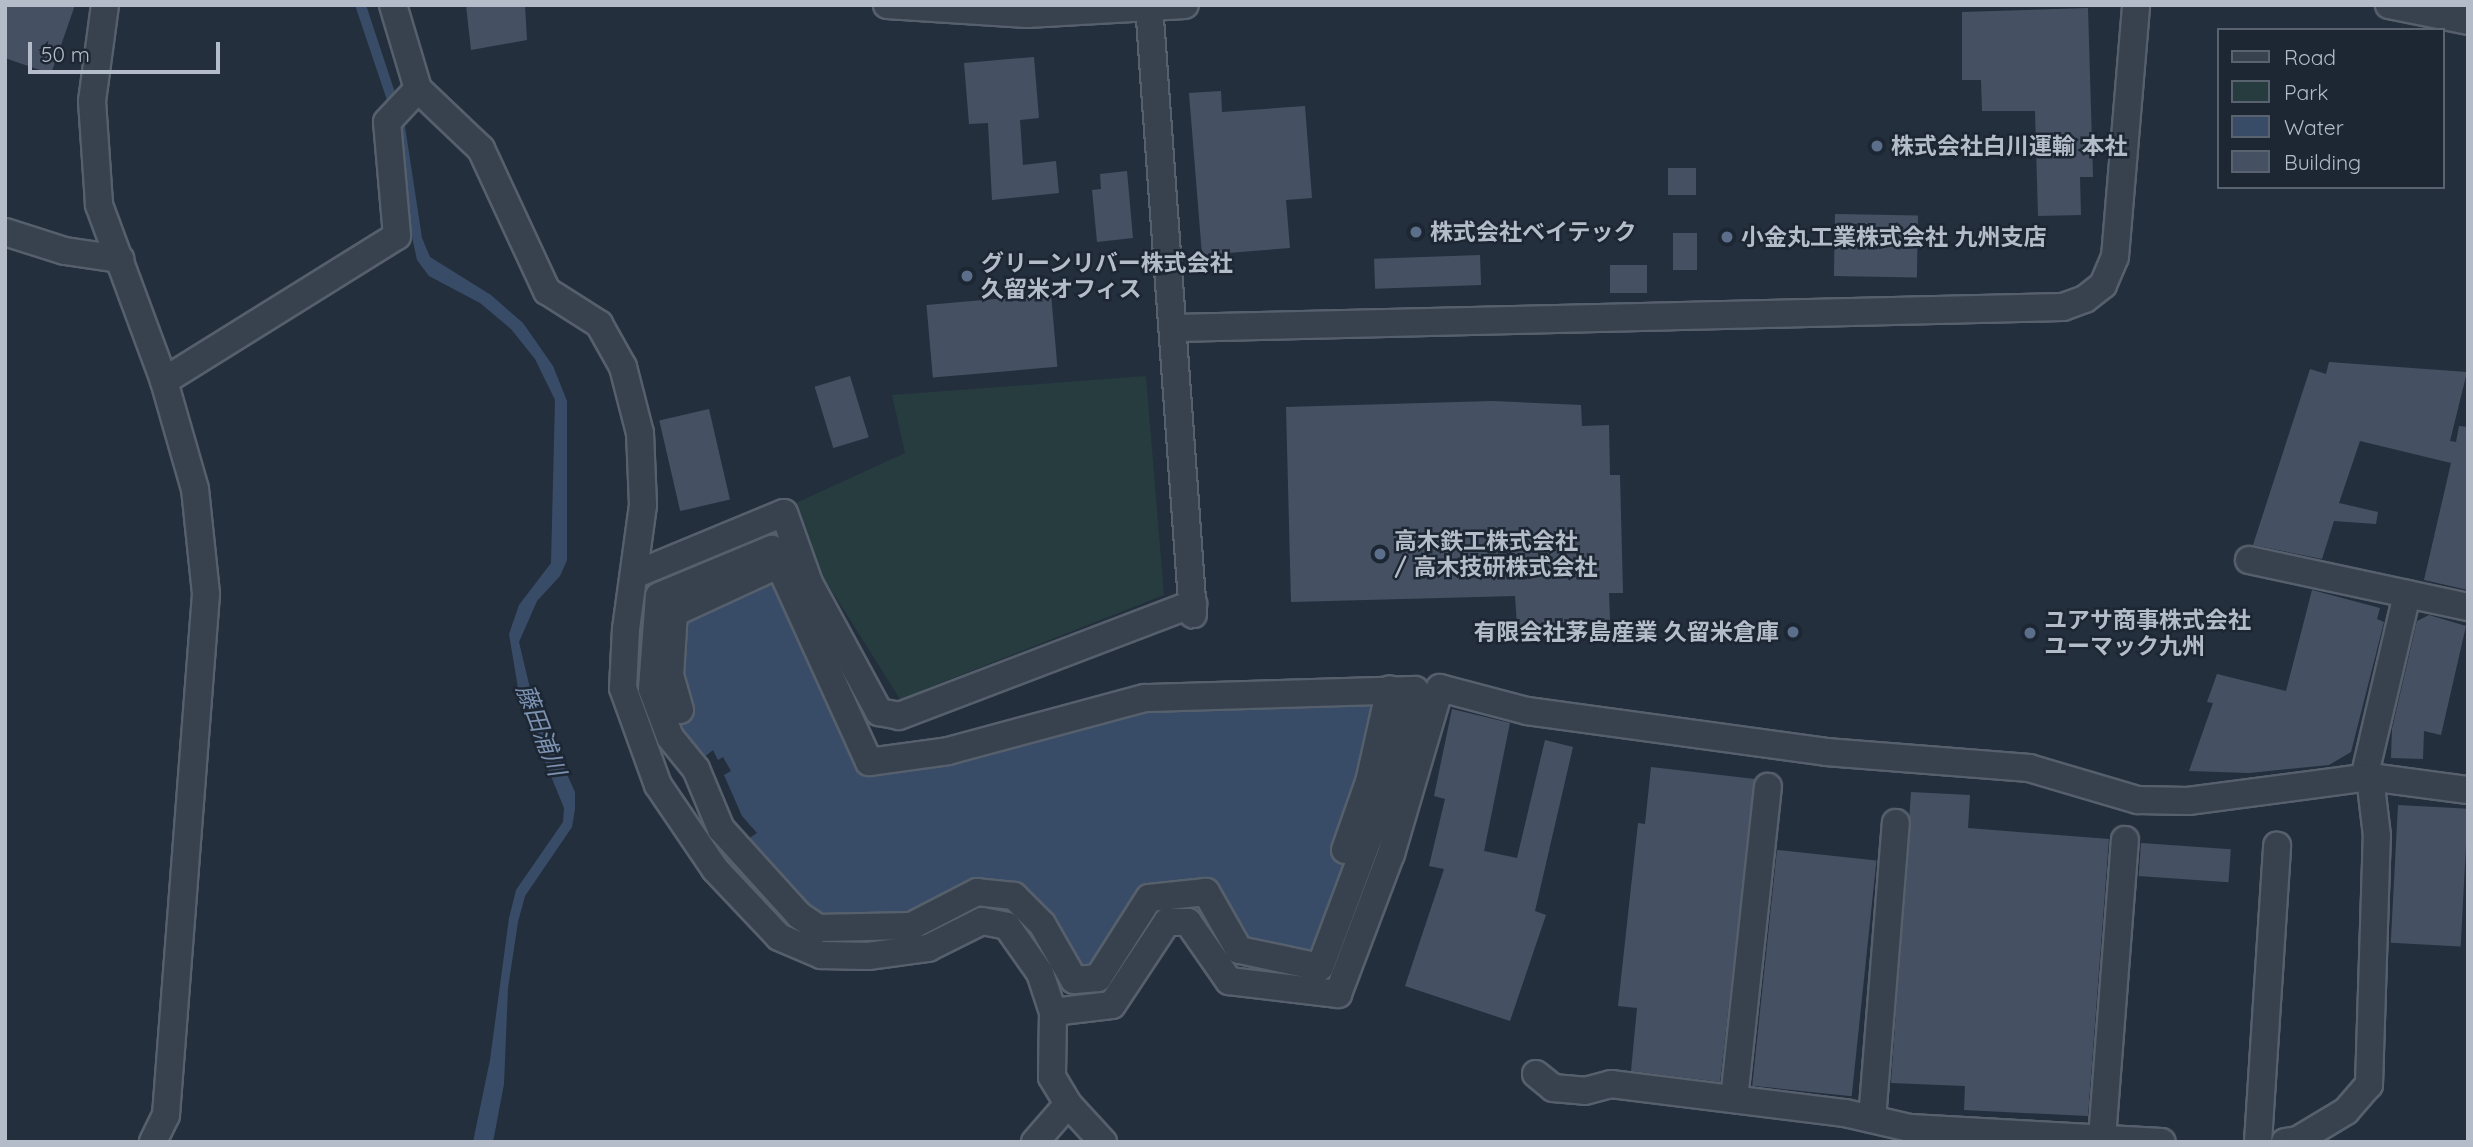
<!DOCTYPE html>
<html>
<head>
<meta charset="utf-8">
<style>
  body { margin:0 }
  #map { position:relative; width:2473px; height:1147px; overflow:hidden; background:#242f3e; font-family:Quicksand,"Noto Sans JP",sans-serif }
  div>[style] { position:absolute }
  .green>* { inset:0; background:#263c3f }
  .water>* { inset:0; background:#394c67 }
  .building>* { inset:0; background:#455162; transform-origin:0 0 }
  .roads { filter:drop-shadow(2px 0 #565f6c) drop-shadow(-2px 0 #565f6c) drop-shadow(0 2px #565f6c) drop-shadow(0 -2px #565f6c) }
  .minor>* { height:26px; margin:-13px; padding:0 13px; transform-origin:13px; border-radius:13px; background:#38414e }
  .dots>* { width:19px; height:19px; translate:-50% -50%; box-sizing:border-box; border:4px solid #1d2633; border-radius:50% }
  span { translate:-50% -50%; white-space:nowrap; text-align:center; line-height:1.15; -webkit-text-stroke:5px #1d2633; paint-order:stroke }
  .poi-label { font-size:23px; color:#b4bcc9; font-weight:700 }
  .left { translate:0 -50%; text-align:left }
  .right { translate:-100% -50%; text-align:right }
  .water-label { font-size:24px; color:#7c92b1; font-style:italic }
  .frame { position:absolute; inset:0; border:7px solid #b4bcc9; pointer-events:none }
  .legend { position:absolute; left:2217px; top:28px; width:228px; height:161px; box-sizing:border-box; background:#1d2633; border:2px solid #59626f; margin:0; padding:9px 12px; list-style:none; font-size:21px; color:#b4bcc9 }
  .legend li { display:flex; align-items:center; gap:14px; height:35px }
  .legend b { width:35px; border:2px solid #59626f }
  .scale { position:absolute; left:28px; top:42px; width:192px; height:32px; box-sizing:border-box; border:4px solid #b4bcc9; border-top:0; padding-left:9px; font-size:21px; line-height:24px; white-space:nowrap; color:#b4bcc9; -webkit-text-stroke:5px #1d2633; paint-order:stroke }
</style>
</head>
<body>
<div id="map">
  <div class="green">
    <i style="clip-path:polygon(1146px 376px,1164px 595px,900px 699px,818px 569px,796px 503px,905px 453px,892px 395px)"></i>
  </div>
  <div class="water">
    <i style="clip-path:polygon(355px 5px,366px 5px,404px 120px,422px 238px,430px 257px,491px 295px,523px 323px,553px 366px,567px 401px,567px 560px,560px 576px,537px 601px,519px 642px,532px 697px,575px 792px,575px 809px,572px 827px,525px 896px,518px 922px,508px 988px,504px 1084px,493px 1142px,473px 1142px,490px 1060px,509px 918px,516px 890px,563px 822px,564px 808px,520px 700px,509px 634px,519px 605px,551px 563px,555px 400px,535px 359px,511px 329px,480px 303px,429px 276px,417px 260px,403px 195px,395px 124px)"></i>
    <i style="clip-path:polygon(771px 581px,861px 775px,959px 759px,1150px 707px,1379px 698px,1348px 864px,1313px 953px,1245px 941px,1212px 883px,1145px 884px,1092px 967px,1081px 968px,1026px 891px,912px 915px,820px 916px,745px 841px,757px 833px,742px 816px,724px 775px,731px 771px,723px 757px,718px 760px,713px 750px,703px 758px,679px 731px,670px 705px,693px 709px,684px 690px,689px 616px)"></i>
  </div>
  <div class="building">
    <i style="clip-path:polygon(5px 5px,75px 5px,51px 74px,5px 58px)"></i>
    <i style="clip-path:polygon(466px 5px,525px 5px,527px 40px,471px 50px)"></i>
    <i style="clip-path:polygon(2088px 8px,2093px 177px,2080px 177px,2081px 215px,2038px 216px,2035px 111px,1982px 111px,1981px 80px,1962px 80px,1962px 12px)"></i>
    <i style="clip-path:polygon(1034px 57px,1039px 118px,1020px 120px,1023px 165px,1056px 161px,1059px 193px,992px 200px,988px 123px,969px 124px,964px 63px)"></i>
    <i style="clip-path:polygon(1221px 91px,1222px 112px,1305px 106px,1312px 198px,1286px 200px,1290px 248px,1202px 255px,1189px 93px)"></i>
    <i style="left:1668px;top:168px;width:28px;height:27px"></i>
    <i style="clip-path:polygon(1127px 171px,1133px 238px,1097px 242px,1092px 190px,1101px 189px,1100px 174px)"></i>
    <i style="left:1835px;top:214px;width:83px;height:62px;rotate:1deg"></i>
    <i style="left:1673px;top:233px;width:24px;height:37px"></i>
    <i style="left:1480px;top:255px;width:30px;height:106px;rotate:88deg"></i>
    <i style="left:1610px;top:265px;width:37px;height:28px"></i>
    <i style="left:1051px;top:294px;width:73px;height:125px;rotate:85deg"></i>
    <i style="clip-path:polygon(2329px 362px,2467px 372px,2450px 441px,2456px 442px,2459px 426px,2468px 427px,2468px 590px,2424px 580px,2451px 463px,2360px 441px,2339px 503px,2378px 512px,2376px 524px,2334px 521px,2322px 559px,2253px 545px,2310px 369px,2326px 374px)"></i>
    <i style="left:850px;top:376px;width:64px;height:37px;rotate:73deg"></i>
    <i style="clip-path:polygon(1493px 401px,1581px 405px,1582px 426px,1609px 425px,1610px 475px,1620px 475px,1623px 593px,1609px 593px,1610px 620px,1517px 625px,1515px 596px,1291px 602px,1286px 407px)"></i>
    <i style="left:709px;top:409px;width:93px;height:51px;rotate:77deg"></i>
    <i style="clip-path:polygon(2312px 590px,2380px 608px,2377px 619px,2384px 622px,2351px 752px,2329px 765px,2249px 773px,2189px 771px,2213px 703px,2207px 702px,2217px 674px,2286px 691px)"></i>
    <i style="clip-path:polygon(2429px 615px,2466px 626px,2441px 735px,2424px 731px,2423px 759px,2391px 758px,2392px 729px,2417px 621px)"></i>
    <i style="clip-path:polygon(1452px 709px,1510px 723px,1484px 851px,1517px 858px,1545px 740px,1573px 747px,1535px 911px,1546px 915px,1510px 1021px,1405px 986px,1444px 869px,1429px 866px,1445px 799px,1434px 796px)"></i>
    <i style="clip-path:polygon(1651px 767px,1755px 779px,1720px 1082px,1631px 1071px,1637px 1008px,1618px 1006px,1638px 823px,1645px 824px)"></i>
    <i style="clip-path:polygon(1911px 792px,1970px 795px,1968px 828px,2109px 839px,2088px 1116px,1964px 1110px,1965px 1086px,1891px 1083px)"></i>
    <i style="left:2398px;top:805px;width:70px;height:138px;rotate:3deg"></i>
    <i style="left:2141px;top:843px;width:90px;height:33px;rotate:4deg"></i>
    <i style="left:1777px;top:850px;width:100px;height:237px;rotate:6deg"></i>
  </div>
  <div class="roads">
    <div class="minor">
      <i style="left:105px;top:5px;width:97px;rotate:97.7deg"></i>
      <i style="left:92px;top:101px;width:104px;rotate:86.1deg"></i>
      <i style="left:99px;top:205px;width:188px;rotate:69.7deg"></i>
      <i style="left:164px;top:381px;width:112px;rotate:74deg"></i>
      <i style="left:195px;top:489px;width:106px;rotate:84deg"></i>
      <i style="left:206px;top:594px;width:523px;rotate:94.39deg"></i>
      <i style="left:166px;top:1115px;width:30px;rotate:116deg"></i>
      <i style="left:393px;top:5px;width:88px;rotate:73.4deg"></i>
      <i style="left:418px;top:89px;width:87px;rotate:43.6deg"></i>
      <i style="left:481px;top:149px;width:157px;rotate:65.1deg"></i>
      <i style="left:547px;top:291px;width:62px;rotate:32.4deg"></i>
      <i style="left:599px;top:324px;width:49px;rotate:60.8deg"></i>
      <i style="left:623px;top:367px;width:68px;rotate:75.6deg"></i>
      <i style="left:640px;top:433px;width:72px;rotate:87.6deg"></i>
      <i style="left:643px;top:505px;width:125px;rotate:97.8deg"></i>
      <i style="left:626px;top:629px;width:59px;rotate:92.9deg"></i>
      <i style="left:623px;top:688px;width:103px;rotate:70.2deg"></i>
      <i style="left:658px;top:785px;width:102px;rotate:55.8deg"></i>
      <i style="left:715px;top:869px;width:93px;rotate:46.7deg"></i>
      <i style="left:779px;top:937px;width:46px;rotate:23.2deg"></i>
      <i style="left:821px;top:955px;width:47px;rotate:1.2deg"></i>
      <i style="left:868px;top:956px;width:61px;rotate:-7.6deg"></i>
      <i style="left:928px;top:948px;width:60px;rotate:-26.6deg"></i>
      <i style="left:982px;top:921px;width:25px;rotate:11deg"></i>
      <i style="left:1007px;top:926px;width:57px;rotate:54.9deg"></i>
      <i style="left:1040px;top:973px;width:41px;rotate:71.6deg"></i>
      <i style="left:1053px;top:1012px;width:65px;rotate:90.9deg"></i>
      <i style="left:1052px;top:1077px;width:31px;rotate:59deg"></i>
      <i style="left:1068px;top:1104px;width:52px;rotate:47.4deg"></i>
      <i style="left:887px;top:5px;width:140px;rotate:3.7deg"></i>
      <i style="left:1027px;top:14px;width:158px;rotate:-3.3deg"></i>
      <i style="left:1149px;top:5px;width:611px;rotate:85.87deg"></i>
      <i style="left:2389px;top:5px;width:81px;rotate:11.4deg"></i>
      <i style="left:5px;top:232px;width:63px;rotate:17.6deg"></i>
      <i style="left:65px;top:251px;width:56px;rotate:8.3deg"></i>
      <i style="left:1175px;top:328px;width:888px;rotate:-1.35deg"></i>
      <i style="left:2063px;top:307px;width:23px;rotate:-20deg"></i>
      <i style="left:2085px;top:299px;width:23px;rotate:-38deg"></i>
      <i style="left:2103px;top:285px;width:30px;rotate:-67deg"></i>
      <i style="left:2115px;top:257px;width:253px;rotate:-85.2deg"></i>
      <i style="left:164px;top:381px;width:274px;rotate:-31.9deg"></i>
      <i style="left:397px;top:236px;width:114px;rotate:-95deg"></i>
      <i style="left:387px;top:122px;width:45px;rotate:-46.8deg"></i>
      <i style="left:772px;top:549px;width:234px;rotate:65.5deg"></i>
      <i style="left:869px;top:762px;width:80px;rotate:-7.9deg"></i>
      <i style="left:948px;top:751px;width:204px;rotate:-15.1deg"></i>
      <i style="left:1145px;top:698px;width:270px;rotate:-1.7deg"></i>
      <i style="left:1415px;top:690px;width:86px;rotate:104.8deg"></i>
      <i style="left:1393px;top:773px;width:207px;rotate:110.6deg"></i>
      <i style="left:1320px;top:967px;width:83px;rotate:-168.1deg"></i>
      <i style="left:1239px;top:950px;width:67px;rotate:-119.6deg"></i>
      <i style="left:1206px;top:892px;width:57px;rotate:174deg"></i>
      <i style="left:1149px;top:898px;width:95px;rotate:122.5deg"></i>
      <i style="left:1098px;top:978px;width:24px;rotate:175deg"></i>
      <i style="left:1074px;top:980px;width:64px;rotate:-119.7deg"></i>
      <i style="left:1042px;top:924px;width:40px;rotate:-135deg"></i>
      <i style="left:1014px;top:896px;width:37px;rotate:-174deg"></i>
      <i style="left:977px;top:892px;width:74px;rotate:152.7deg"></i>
      <i style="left:911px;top:926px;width:93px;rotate:178.8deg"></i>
      <i style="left:818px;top:928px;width:23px;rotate:-146deg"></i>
      <i style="left:799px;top:915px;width:116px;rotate:-132.2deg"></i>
      <i style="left:721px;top:829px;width:65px;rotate:-112.6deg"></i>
      <i style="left:696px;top:769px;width:41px;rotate:-129.1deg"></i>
      <i style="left:670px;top:737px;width:51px;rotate:-110.6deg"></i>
      <i style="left:652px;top:689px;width:93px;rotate:-85.7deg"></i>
      <i style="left:659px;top:596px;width:122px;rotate:-22.6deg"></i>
      <i style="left:2249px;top:560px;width:224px;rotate:12.1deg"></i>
      <i style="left:634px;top:575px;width:162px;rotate:-22.5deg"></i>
      <i style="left:784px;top:513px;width:74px;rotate:70.3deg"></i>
      <i style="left:809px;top:583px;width:147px;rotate:61.5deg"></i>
      <i style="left:879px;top:712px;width:20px;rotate:11deg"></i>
      <i style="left:899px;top:716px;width:315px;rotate:-20.9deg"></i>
      <i style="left:680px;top:710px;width:35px;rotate:-106deg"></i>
      <i style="left:670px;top:676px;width:63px;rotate:-86.4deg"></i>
      <i style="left:674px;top:613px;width:115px;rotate:-24.8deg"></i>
      <i style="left:2364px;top:778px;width:189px;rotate:-76.8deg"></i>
      <i style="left:1345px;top:850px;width:72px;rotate:-70.6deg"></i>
      <i style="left:1369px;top:782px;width:95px;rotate:-77.3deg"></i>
      <i style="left:1053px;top:1012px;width:59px;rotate:-6.8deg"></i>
      <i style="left:1112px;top:1005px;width:100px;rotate:-56.5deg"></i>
      <i style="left:1167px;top:922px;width:21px"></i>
      <i style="left:1188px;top:922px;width:72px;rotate:55.2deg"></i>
      <i style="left:1229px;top:981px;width:110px;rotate:6.8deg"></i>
      <i style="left:1338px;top:994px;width:150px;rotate:-69.3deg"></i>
      <i style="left:1391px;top:854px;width:173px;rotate:-73.6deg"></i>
      <i style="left:1440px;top:688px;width:90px;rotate:14.8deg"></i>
      <i style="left:1527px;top:711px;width:302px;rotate:7.8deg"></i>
      <i style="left:1826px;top:752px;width:204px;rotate:4.5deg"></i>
      <i style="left:2029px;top:768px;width:114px;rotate:16.4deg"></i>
      <i style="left:2138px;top:800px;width:50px;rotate:1.1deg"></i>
      <i style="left:2188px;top:801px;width:184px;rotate:-7.5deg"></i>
      <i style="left:2370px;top:777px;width:99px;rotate:7.6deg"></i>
      <i style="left:1536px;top:1074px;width:22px;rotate:39deg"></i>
      <i style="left:1553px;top:1088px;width:32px;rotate:5deg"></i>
      <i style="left:1585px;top:1091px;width:27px;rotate:-15deg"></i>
      <i style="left:1611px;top:1084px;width:236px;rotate:7.1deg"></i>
      <i style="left:1845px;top:1113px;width:67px;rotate:13deg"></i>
      <i style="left:1910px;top:1128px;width:252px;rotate:3.2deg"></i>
      <i style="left:1734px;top:1099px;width:314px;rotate:-83.8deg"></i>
      <i style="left:1872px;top:1119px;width:297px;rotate:-85.4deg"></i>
      <i style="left:2102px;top:1138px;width:299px;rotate:-85.6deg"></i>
      <i style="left:1035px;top:1142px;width:50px;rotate:-49deg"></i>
      <i style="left:2258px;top:1142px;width:297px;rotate:-86.3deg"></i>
      <i style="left:2285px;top:1142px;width:13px;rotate:-9deg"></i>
      <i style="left:2298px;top:1140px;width:56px;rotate:-31.1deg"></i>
      <i style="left:2346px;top:1111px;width:35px;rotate:-49deg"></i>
      <i style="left:2369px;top:1085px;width:249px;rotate:-88.2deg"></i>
      <i style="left:2377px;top:836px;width:59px;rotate:-96.8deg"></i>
    </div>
  </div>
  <div class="dots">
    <i style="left:1877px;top:146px;background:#5c6f8a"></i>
    <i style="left:1416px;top:232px;background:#5c6f8a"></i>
    <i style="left:1727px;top:237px;background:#5c6f8a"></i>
    <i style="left:967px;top:276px;background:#5c6f8a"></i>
    <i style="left:1380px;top:554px;background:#5c6f8a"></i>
    <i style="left:1793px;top:632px;background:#5c6f8a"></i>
    <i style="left:2030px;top:633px;background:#5c6f8a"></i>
  </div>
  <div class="poi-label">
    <span class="left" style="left:1891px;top:146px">株式会社白川運輸 本社</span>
    <span class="left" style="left:1430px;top:232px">株式会社ベイテック</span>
    <span class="left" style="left:1741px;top:237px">小金丸工業株式会社 九州支店</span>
    <span class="left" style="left:981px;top:276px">グリーンリバー株式会社<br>久留米オフィス</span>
    <span class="left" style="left:1394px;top:554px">高木鉄工株式会社<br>/ 高木技研株式会社</span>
    <span class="left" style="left:2044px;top:633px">ユアサ商事株式会社<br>ユーマック九州</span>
    <span class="right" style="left:1779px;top:632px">有限会社茅島産業 久留米倉庫</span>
  </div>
  <div class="water-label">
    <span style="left:541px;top:730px;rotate:69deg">藤田浦川</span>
  </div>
  <div class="frame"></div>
  <ul class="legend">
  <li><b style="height:9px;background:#38414e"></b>Road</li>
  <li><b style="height:19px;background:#263c3f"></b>Park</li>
  <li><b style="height:19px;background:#394c67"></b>Water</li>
  <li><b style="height:19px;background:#455162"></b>Building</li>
  </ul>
  <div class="scale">50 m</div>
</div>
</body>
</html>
